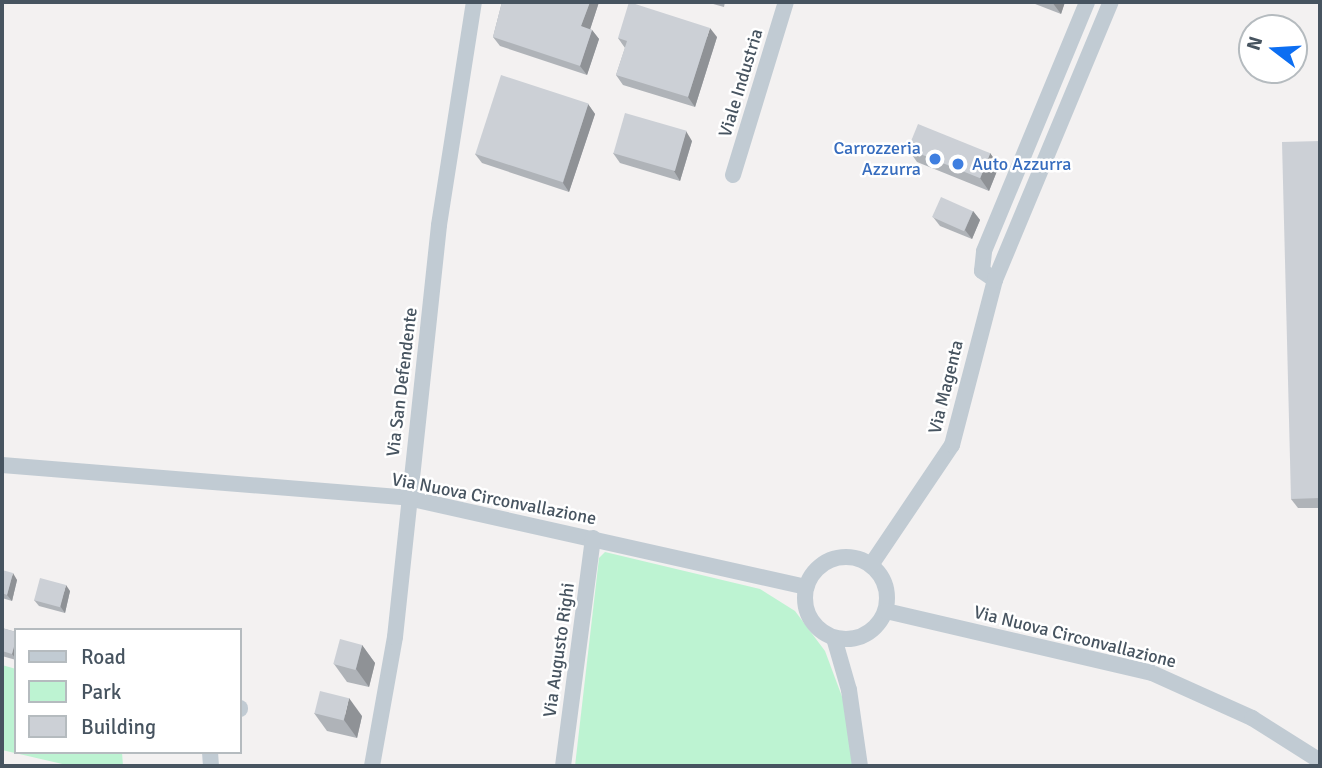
<!DOCTYPE html>
<html>
<head>
<meta charset="utf-8">
<style>
  body { margin:0 }
  #map { position:relative; width:1322px; height:768px; overflow:hidden; background:#f3f1f1; font-family:Signika,sans-serif }
  div>[style] { position:absolute }
  .green>* { inset:0; background:#bdf3d2 }
  .minor>* { height:16px; margin:-8px; padding:0 8px; transform-origin:8px; border-radius:8px; background:#c1cbd3 }
  .minor>.ring { margin:-8px; padding:0; box-sizing:content-box; background:none; border:16px solid #c1cbd3; border-radius:50% }
  .wall>* { inset:0; background:#afb3b8 }
  .shaded-wall>* { inset:0; background:#8f9296 }
  .building>* { inset:0; background:#ccd0d6; transform-origin:0 0 }
  .dots>* { width:19px; height:19px; translate:-50% -50%; box-sizing:border-box; border:4px solid #fff; border-radius:50% }
  span { translate:-50% -50%; white-space:nowrap; text-align:center; line-height:1.15; -webkit-text-stroke:5px #fff; paint-order:stroke }
  .street-label { font-size:18px; color:#475460 }
  .shop-label { font-size:18px; color:#366cbe }
  .right { translate:-100% -50%; text-align:right }
  .left { translate:0 -50%; text-align:left }
  .frame { position:absolute; inset:0; border:4px solid #475460; pointer-events:none }
  .legend { position:absolute; left:14px; top:628px; width:228px; height:126px; box-sizing:border-box; background:#fff; border:2px solid #b5bbbf; margin:0; padding:9px 12px; list-style:none; font-size:21px; color:#475460 }
  .legend li { display:flex; align-items:center; gap:14px; height:35px }
  .legend b { width:35px; border:2px solid #b5bbbf }
  .north { position:absolute; left:1238px; top:14px; width:70px; height:70px; box-sizing:border-box; background:#fff; border:2px solid #b5bbbf; border-radius:50%; rotate:287deg; font-size:19px; font-weight:700; line-height:28px; text-align:center; color:#475460 }
  .north::after { content:''; display:block; margin:auto; width:24px; height:32px; background:#0c6ef2; clip-path:polygon(50% 0,100% 100%,50% 72%,0 100%) }
</style>
</head>
<body>
<div id="map">
  <div class="green">
    <i style="clip-path:polygon(605px 552px,760px 589px,795px 611px,825px 651px,847px 710px,854px 766px,575px 766px,599px 558px)"></i>
    <i style="clip-path:polygon(2px 665px,16px 669px,16px 752px,122px 752px,123px 766px,71px 766px,2px 750px)"></i>
  </div>
  <div class="minor">
    <i style="left:733px;top:175px;width:181px;rotate:-73deg"></i>
    <i style="left:995px;top:280px;width:16px;rotate:-145deg"></i>
    <i style="left:982px;top:271px;width:20px;rotate:-84deg"></i>
    <i style="left:984px;top:251px;width:269px;rotate:-67.5deg"></i>
    <i style="left:2px;top:465px;width:407px;rotate:4.6deg"></i>
    <i style="left:408px;top:498px;width:408px;rotate:12.6deg"></i>
    <i class="ring" style="left:805px;top:557px;width:66px;height:66px"></i>
    <i style="left:871px;top:565px;width:145px;rotate:-56deg"></i>
    <i style="left:952px;top:445px;width:171px;rotate:-75.4deg"></i>
    <i style="left:995px;top:280px;width:301px;rotate:-67.4deg"></i>
    <i style="left:886px;top:611px;width:273px;rotate:13.1deg"></i>
    <i style="left:1152px;top:673px;width:110px;rotate:24.2deg"></i>
    <i style="left:1252px;top:718px;width:80px;rotate:32.3deg"></i>
    <i style="left:834px;top:638px;width:54px;rotate:73.9deg"></i>
    <i style="left:849px;top:690px;width:77px;rotate:81.8deg"></i>
    <i style="left:240px;top:708px;width:1px;rotate:90deg"></i>
    <i style="left:210px;top:752px;width:14px;rotate:86deg"></i>
    <i style="left:372px;top:766px;width:131px;rotate:-79.9deg"></i>
    <i style="left:395px;top:637px;width:414px;rotate:-83.9deg"></i>
    <i style="left:439px;top:225px;width:226px;rotate:-81.1deg"></i>
    <i style="left:563px;top:766px;width:230px;rotate:-82.5deg"></i>
  </div>
  <div class="wall">
    <i style="clip-path:polygon(502px 2px,599px 2px,590px 29px,592px 30px,599px 39px,587px 75px,500px 46px,493px 37px)"></i>
    <i style="clip-path:polygon(706px 2px,725px 2px,724px 7px)"></i>
    <i style="clip-path:polygon(1030px 2px,1065px 2px,1061px 14px)"></i>
    <i style="clip-path:polygon(717px 37px,695px 107px,623px 85px,616px 75px,625px 48px,618px 38px)"></i>
    <i style="clip-path:polygon(588px 104px,595px 114px,569px 192px,482px 163px,475px 154px)"></i>
    <i style="clip-path:polygon(692px 141px,680px 181px,620px 163px,613px 153px)"></i>
    <i style="clip-path:polygon(1320px 141px,1320px 508px,1298px 508px,1291px 499px)"></i>
    <i style="clip-path:polygon(908px 149px,990px 153px,999px 166px,989px 191px,917px 162px)"></i>
    <i style="clip-path:polygon(973px 211px,980px 220px,972px 239px,940px 226px,933px 217px)"></i>
    <i style="clip-path:polygon(2px 570px,17px 580px,12px 601px,2px 598px)"></i>
    <i style="clip-path:polygon(70px 591px,65px 613px,39px 606px,34px 600px)"></i>
    <i style="clip-path:polygon(2px 628px,16px 632px,16px 660px,2px 656px)"></i>
    <i style="clip-path:polygon(362px 645px,375px 663px,369px 687px,347px 682px,334px 664px)"></i>
    <i style="clip-path:polygon(314px 713px,362px 716px,357px 738px,327px 731px)"></i>
  </div>
  <div class="shaded-wall">
    <i style="clip-path:polygon(590px 2px,599px 2px,588px 36px,581px 26px)"></i>
    <i style="clip-path:polygon(1052px 2px,1065px 2px,1061px 14px)"></i>
    <i style="clip-path:polygon(710px 28px,717px 37px,695px 107px,688px 97px)"></i>
    <i style="clip-path:polygon(592px 30px,599px 39px,587px 75px,580px 66px)"></i>
    <i style="clip-path:polygon(588px 104px,595px 114px,569px 192px,563px 183px)"></i>
    <i style="clip-path:polygon(686px 131px,692px 141px,680px 181px,674px 171px)"></i>
    <i style="clip-path:polygon(990px 153px,999px 166px,989px 191px,980px 178px)"></i>
    <i style="clip-path:polygon(973px 211px,980px 220px,972px 239px,965px 230px)"></i>
    <i style="clip-path:polygon(13px 573px,17px 580px,12px 601px,7px 595px)"></i>
    <i style="clip-path:polygon(66px 585px,70px 591px,65px 613px,60px 606px)"></i>
    <i style="clip-path:polygon(16px 639px,16px 659px,12px 654px)"></i>
    <i style="clip-path:polygon(362px 645px,375px 663px,369px 687px,356px 669px)"></i>
    <i style="clip-path:polygon(349px 698px,362px 716px,357px 738px,344px 720px)"></i>
  </div>
  <div class="building">
    <i style="clip-path:polygon(502px 2px,590px 2px,581px 26px,592px 30px,580px 66px,493px 37px)"></i>
    <i style="clip-path:polygon(629px 2px,710px 28px,688px 97px,616px 75px,627px 41px,618px 38px)"></i>
    <i style="left:501px;top:75px;width:92px;height:83px;rotate:18deg"></i>
    <i style="left:625px;top:113px;width:64px;height:42px;rotate:16deg"></i>
    <i style="left:918px;top:124px;width:78px;height:27px;rotate:22deg"></i>
    <i style="clip-path:polygon(1320px 141px,1320px 498px,1291px 499px,1282px 142px)"></i>
    <i style="left:941px;top:197px;width:35px;height:22px;rotate:24deg"></i>
    <i style="clip-path:polygon(2px 570px,13px 573px,7px 595px,2px 593px)"></i>
    <i style="left:40px;top:578px;width:27px;height:23px;rotate:15deg"></i>
    <i style="clip-path:polygon(2px 628px,16px 632px,16px 639px,12px 654px,2px 651px)"></i>
    <i style="left:340px;top:639px;width:23px;height:26px;rotate:15deg"></i>
    <i style="left:320px;top:691px;width:30px;height:23px;rotate:14deg"></i>
  </div>
  <div class="dots">
    <i style="left:935px;top:159px;background:#3f7fe0"></i>
    <i style="left:958px;top:164px;background:#3f7fe0"></i>
  </div>
  <div class="street-label">
    <span style="left:741px;top:83px;rotate:-73deg">Viale Industria</span>
    <span style="left:402px;top:382px;rotate:-83deg">Via San Defendente</span>
    <span style="left:946px;top:387px;rotate:-76deg">Via Magenta</span>
    <span style="left:494px;top:499px;rotate:11deg">Via Nuova Circonvallazione</span>
    <span style="left:1075px;top:637px;rotate:14deg">Via Nuova Circonvallazione</span>
    <span style="left:559px;top:650px;rotate:-82deg">Via Augusto Righi</span>
  </div>
  <div class="shop-label">
    <span class="right" style="left:921px;top:159px">Carrozzeria<br>Azzurra</span>
    <span class="left" style="left:972px;top:164px">Auto Azzurra</span>
  </div>
  <div class="frame"></div>
  <ul class="legend">
  <li><b style="height:9px;background:#c1cbd3"></b>Road</li>
  <li><b style="height:19px;background:#bdf3d2"></b>Park</li>
  <li><b style="height:19px;background:#ccd0d6"></b>Building</li>
  </ul>
  <div class="north">N</div>
</div>
</body>
</html>
